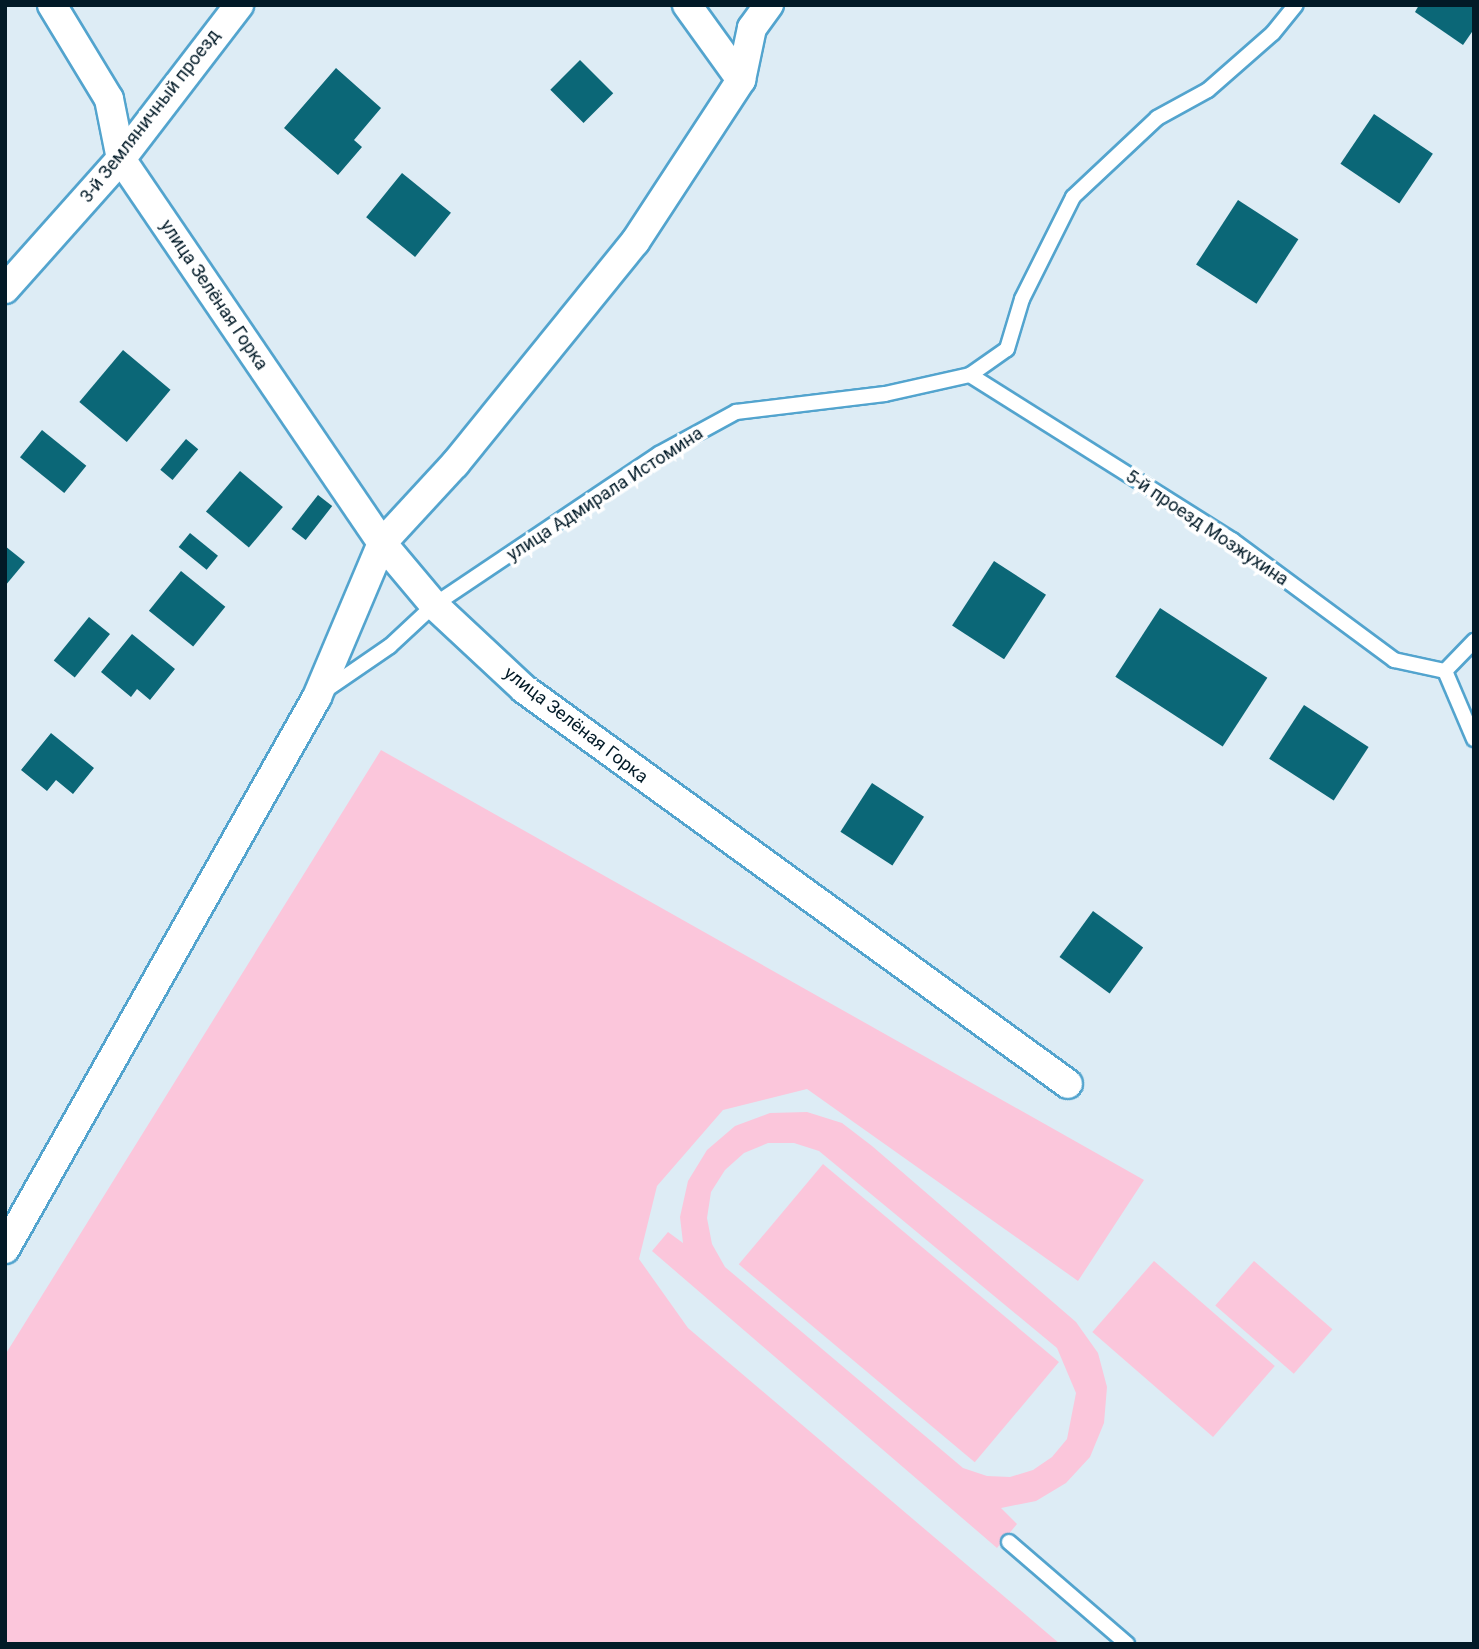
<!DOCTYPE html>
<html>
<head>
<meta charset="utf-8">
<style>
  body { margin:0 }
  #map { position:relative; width:1479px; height:1649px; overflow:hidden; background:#ddecf5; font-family:Roboto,sans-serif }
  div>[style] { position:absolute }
  .green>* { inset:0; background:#fbc6db; transform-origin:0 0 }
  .building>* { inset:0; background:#0b6777; transform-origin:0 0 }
  .roads { filter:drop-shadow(2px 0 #53a4ce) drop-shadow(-2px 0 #53a4ce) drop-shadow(0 2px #53a4ce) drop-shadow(0 -2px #53a4ce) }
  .lane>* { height:14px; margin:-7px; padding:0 7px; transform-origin:7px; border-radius:7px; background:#fff }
  .street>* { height:28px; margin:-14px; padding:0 14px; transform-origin:14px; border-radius:14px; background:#fff }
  span { translate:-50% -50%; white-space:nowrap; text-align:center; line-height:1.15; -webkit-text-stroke:7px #fff; paint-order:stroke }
  .street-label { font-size:18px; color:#021a27 }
  .frame { position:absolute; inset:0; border:7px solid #021a27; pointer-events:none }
</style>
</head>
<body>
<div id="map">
  <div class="green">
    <i style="clip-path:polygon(381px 750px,1144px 1180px,1078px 1281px,807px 1089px,723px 1110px,657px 1186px,639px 1259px,688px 1328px,1060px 1644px,5px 1644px,5px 1355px)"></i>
    <i style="clip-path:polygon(evenodd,807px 1112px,842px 1123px,872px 1146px,1076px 1322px,1098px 1353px,1107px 1387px,1104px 1423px,1090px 1457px,1066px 1483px,1036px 1501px,1001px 1508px,1017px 1524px,997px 1548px,652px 1251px,668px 1232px,683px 1243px,680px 1217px,688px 1181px,707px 1150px,735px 1126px,770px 1113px,807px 1112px,768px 1143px,794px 1143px,819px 1151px,1057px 1348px,1076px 1393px,1067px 1439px,1052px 1457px,1033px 1470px,1010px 1477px,987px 1476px,963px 1468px,725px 1267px,712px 1244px,707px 1218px,711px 1192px,725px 1170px,744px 1153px,768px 1143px)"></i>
    <i style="left:823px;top:1164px;width:308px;height:131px;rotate:40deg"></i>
    <i style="left:1154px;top:1261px;width:160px;height:94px;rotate:41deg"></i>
    <i style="left:1254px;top:1261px;width:104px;height:59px;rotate:41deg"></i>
  </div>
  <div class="building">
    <i style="clip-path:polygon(1419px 5px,1474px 5px,1474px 29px,1463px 45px,1415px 12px)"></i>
    <i style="left:580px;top:60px;width:47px;height:42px;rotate:45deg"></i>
    <i style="clip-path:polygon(336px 68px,381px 108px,354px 140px,362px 147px,338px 175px,284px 128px)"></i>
    <i style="left:1374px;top:114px;width:71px;height:60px;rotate:34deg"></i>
    <i style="left:402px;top:173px;width:63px;height:57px;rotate:39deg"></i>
    <i style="left:1238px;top:200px;width:72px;height:77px;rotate:33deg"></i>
    <i style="left:123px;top:350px;width:62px;height:68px;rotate:40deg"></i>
    <i style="left:42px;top:430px;width:57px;height:35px;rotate:39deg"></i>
    <i style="left:186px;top:439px;width:16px;height:40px;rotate:40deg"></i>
    <i style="left:240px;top:471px;width:56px;height:53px;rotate:40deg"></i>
    <i style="left:318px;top:495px;width:18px;height:43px;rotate:38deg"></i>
    <i style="left:190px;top:533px;width:36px;height:18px;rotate:39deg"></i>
    <i style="clip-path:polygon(5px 546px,25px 562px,5px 586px)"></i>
    <i style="left:994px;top:561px;width:62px;height:77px;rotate:33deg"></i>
    <i style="left:181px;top:571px;width:57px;height:51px;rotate:39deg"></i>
    <i style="left:1160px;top:608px;width:128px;height:82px;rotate:33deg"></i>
    <i style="left:89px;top:617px;width:27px;height:56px;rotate:39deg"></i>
    <i style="clip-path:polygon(132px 634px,175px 669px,150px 700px,137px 689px,131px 697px,101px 672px)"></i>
    <i style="left:1304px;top:705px;width:77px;height:64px;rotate:33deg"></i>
    <i style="clip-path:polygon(51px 733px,94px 768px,73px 794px,56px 780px,47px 791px,21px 770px)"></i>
    <i style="left:872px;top:783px;width:62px;height:58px;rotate:33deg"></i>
    <i style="left:1093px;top:911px;width:62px;height:57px;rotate:36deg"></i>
  </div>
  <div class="roads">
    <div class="lane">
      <i style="left:970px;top:375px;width:310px;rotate:32.2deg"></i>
      <i style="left:1232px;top:540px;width:202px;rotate:36.5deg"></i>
      <i style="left:1394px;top:660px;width:52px;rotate:12.2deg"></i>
      <i style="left:1445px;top:671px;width:42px;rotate:-46deg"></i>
      <i style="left:1445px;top:671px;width:74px;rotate:66.9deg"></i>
      <i style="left:323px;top:692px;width:81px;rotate:-34.5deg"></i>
      <i style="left:390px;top:646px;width:60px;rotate:-43deg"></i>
      <i style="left:434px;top:605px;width:271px;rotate:-33.9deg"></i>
      <i style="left:659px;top:454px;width:88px;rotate:-28.6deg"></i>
      <i style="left:736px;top:412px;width:150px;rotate:-6.9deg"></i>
      <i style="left:885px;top:394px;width:87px;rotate:-12.6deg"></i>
      <i style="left:970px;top:375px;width:45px;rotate:-35.1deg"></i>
      <i style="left:1007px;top:349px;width:52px;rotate:-73.3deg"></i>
      <i style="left:1022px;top:299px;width:114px;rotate:-63.4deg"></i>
      <i style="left:1073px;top:197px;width:115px;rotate:-43.2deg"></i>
      <i style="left:1157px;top:118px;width:58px;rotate:-28.8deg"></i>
      <i style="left:1208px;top:90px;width:86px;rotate:-41.2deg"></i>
      <i style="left:1273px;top:33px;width:36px;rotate:-51deg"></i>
      <i style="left:1009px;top:1542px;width:156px;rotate:40.8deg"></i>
    </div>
    <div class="street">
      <i style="left:52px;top:5px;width:110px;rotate:58.8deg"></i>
      <i style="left:109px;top:99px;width:61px;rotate:78.7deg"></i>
      <i style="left:121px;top:159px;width:464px;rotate:55.8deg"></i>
      <i style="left:382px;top:543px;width:81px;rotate:50deg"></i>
      <i style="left:434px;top:605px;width:123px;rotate:43deg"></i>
      <i style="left:524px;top:689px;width:672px;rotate:35.98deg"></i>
      <i style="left:687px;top:5px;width:92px;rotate:54.2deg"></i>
      <i style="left:5px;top:289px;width:174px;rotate:-48.3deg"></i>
      <i style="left:121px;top:159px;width:194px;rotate:-52.5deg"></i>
      <i style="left:5px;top:1249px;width:634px;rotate:-60.52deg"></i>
      <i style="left:317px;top:697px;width:167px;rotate:-67.1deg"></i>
      <i style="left:382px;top:543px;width:108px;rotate:-47.3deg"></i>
      <i style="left:455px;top:464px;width:286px;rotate:-51deg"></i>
      <i style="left:635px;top:242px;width:194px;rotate:-56.8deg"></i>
      <i style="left:741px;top:80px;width:53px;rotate:-78.1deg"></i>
      <i style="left:752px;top:28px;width:29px;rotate:-54deg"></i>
    </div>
  </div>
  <div class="street-label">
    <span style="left:150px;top:116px;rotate:-52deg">3-й Земляничный проезд</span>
    <span style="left:214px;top:295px;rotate:56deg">улица Зелёная Горка</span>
    <span style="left:605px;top:494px;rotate:-33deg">улица Адмирала Истомина</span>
    <span style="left:1207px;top:528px;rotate:34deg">5-й проезд Мозжухина</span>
    <span style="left:576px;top:725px;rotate:38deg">улица Зелёная Горка</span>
  </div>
  <div class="frame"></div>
</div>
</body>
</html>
